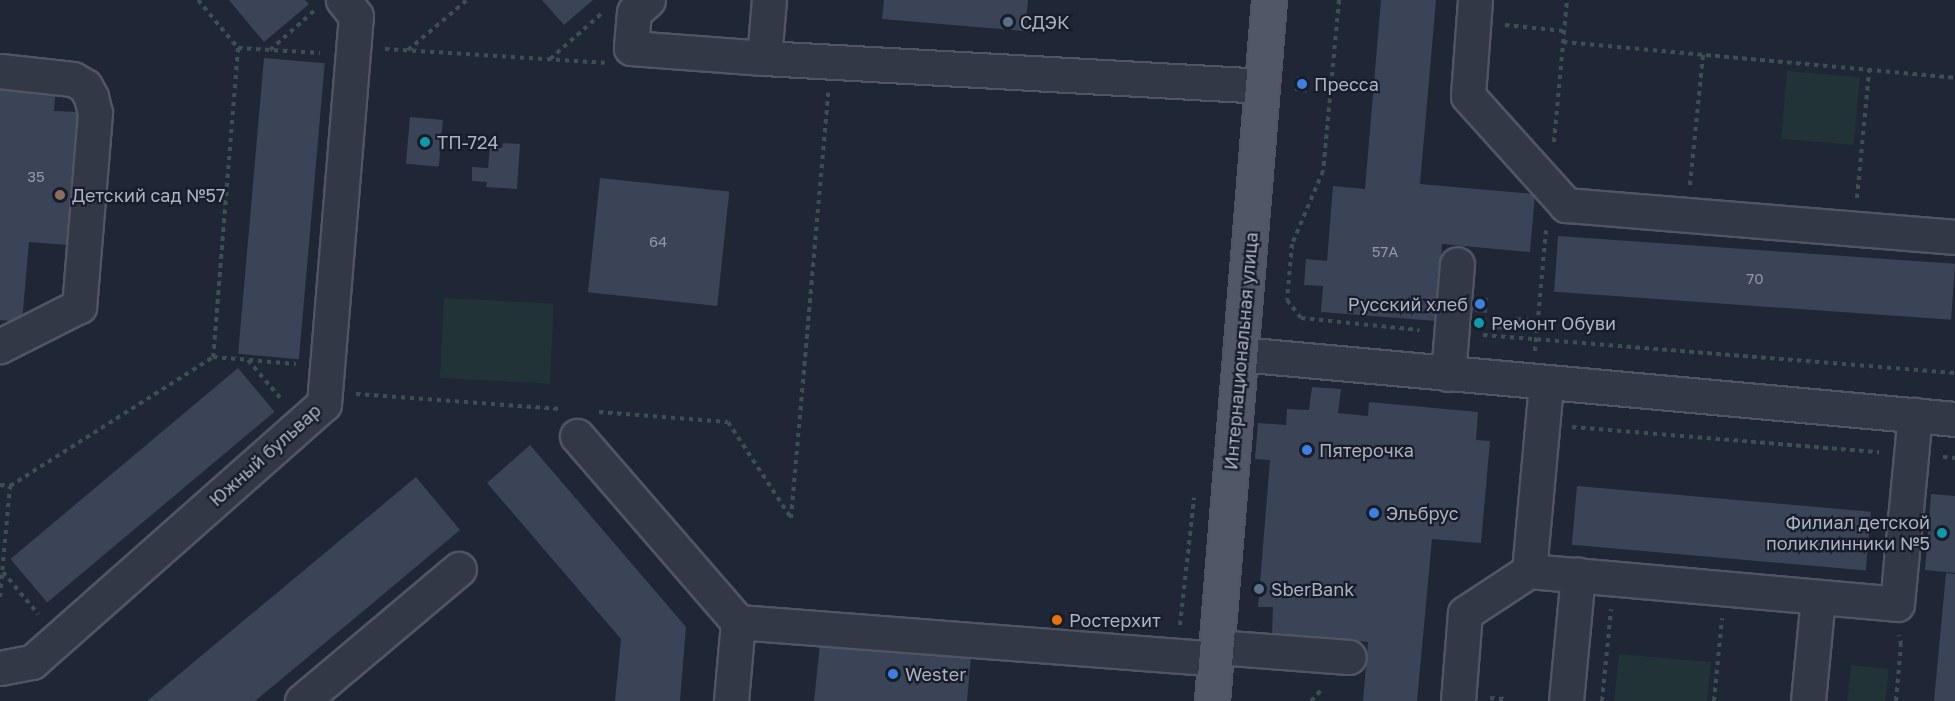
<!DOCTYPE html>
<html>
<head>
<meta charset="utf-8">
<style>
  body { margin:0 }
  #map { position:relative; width:1955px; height:701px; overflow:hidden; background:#1f2635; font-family:"Golos Text",sans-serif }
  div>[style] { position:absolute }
  .green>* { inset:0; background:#223337; transform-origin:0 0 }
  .building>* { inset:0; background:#3b4356; transform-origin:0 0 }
  .path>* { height:4px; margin-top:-2px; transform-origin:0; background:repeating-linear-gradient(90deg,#3e4f54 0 4.5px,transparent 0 9px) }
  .roads { filter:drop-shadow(2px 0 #505564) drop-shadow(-2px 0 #505564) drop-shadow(0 2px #505564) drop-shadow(0 -2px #505564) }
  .minor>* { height:33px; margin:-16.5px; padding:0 16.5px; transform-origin:16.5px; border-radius:16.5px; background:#323846 }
  .major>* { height:33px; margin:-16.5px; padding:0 16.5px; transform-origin:16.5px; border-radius:16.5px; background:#505766 }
  .dots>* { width:16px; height:16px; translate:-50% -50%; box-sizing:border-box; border:3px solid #181d2a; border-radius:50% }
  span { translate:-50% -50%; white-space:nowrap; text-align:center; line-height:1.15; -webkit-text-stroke:4.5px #181d2a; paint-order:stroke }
  .number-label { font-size:15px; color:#9096a8 }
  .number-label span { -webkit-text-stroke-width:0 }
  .poi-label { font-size:18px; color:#acb2c3 }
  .left { translate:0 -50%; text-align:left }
  .right { translate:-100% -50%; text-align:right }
  .street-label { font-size:18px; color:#acb2c3 }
</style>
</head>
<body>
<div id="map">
  <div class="green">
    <i style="left:1787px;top:71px;width:73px;height:68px;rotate:5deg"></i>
    <i style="left:444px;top:298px;width:110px;height:80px;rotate:3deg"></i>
    <i style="clip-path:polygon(1619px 654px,1711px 662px,1707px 701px,1614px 701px)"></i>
    <i style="left:1851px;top:665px;width:38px;height:36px;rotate:6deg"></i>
  </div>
  <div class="building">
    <i style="clip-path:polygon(229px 0,305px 0,309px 4px,264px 42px)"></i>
    <i style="clip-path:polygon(542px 0,593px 0,564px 25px)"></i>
    <i style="clip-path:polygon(884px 0,1028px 0,1025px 31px,882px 19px)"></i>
    <i style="clip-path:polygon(1381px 0,1436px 0,1420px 184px,1535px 194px,1530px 252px,1442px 244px,1436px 321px,1321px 312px,1323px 286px,1304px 285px,1306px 259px,1327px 261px,1333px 186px,1365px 189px)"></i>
    <i style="left:264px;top:58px;width:61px;height:297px;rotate:5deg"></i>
    <i style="left:1297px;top:76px;width:12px;height:15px;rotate:9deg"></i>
    <i style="clip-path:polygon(0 78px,56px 82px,54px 111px,78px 112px,67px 245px,29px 242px,22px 322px,0 320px)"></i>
    <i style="left:410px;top:117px;width:33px;height:47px;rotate:5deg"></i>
    <i style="clip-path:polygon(503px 143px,520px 144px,517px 189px,486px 187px,487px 182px,472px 181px,472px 167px,488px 168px,490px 147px,502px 148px)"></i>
    <i style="left:600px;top:178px;width:130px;height:115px;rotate:6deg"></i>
    <i style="left:1558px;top:236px;width:398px;height:56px;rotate:4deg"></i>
    <i style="clip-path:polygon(1477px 297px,1488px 298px,1487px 313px,1475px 312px,1472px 307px,1472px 300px)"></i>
    <i style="left:1473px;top:317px;width:14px;height:10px;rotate:4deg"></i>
    <i style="left:1515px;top:317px;width:16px;height:13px;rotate:4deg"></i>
    <i style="left:1491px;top:318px;width:16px;height:11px;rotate:4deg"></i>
    <i style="left:238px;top:368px;width:57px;height:297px;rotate:50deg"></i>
    <i style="clip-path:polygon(1312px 387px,1341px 389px,1338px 413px,1368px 416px,1369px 402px,1478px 412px,1476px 440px,1490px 441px,1481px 543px,1432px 539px,1417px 701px,1363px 701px,1368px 642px,1272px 633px,1273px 607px,1258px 607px,1270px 460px,1255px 459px,1258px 423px,1286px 425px,1287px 409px,1309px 410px)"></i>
    <i style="clip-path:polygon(530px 445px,686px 627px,680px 701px,615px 701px,621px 639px,487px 483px)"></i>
    <i style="clip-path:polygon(416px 477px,460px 530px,361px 613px,255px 701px,147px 701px)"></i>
    <i style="left:1577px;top:486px;width:295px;height:59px;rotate:5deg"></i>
    <i style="clip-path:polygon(1931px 494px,1955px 496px,1955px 573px,1925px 570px)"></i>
    <i style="clip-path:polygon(1946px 573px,1955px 574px,1955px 701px,1934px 701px)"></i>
    <i style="clip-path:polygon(820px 644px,971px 657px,967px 701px,814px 701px)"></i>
  </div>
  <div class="path">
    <i style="left:198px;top:0;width:62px;rotate:50.2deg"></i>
    <i style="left:238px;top:48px;width:310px;rotate:94.6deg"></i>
    <i style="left:213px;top:357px;width:83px;rotate:4.8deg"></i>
    <i style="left:1339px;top:0;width:172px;rotate:95.3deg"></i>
    <i style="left:1323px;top:171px;width:79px;rotate:113deg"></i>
    <i style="left:1292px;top:244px;width:56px;rotate:95.1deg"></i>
    <i style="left:1287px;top:300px;width:23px;rotate:52deg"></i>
    <i style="left:1301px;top:318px;width:119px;rotate:5.8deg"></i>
    <i style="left:1505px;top:25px;width:59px;rotate:5.8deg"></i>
    <i style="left:1563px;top:42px;width:394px;rotate:5.2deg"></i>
    <i style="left:238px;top:48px;width:82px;rotate:3.5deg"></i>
    <i style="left:385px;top:49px;width:220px;rotate:3.6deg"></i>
    <i style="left:270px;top:50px;width:59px;rotate:-41.6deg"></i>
    <i style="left:408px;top:50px;width:77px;rotate:-40.3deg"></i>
    <i style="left:550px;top:59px;width:68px;rotate:-41.4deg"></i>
    <i style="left:1554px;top:142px;width:143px;rotate:-84.8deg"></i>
    <i style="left:1690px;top:185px;width:131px;rotate:-84.3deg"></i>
    <i style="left:1857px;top:198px;width:129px;rotate:-84.6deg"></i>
    <i style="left:1483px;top:335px;width:474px;rotate:4.6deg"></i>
    <i style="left:1535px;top:351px;width:121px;rotate:-84.8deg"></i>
    <i style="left:248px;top:360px;width:52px;rotate:49.6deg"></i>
    <i style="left:356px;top:394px;width:203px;rotate:4.2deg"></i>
    <i style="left:599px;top:412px;width:129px;rotate:4.4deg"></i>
    <i style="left:728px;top:422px;width:115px;rotate:56.7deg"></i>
    <i style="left:791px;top:518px;width:427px;rotate:-85deg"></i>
    <i style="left:1572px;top:427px;width:308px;rotate:4.7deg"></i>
    <i style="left:1943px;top:457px;width:12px;rotate:5deg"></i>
    <i style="left:0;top:485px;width:10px;rotate:6deg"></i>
    <i style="left:3px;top:572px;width:55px;rotate:50.2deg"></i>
    <i style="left:0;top:597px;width:111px;rotate:-84.9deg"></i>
    <i style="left:10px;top:486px;width:241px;rotate:-32.4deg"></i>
    <i style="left:1180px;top:625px;width:128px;rotate:-83.7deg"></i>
    <i style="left:1490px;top:698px;width:17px;rotate:3deg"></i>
    <i style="left:1311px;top:701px;width:18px;rotate:-47deg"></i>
    <i style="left:1602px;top:701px;width:92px;rotate:-84.4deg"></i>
    <i style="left:1714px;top:701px;width:83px;rotate:-84.5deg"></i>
    <i style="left:1896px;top:701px;width:56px;rotate:-84.9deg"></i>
    <i style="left:1901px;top:645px;width:10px;rotate:-101deg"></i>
  </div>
  <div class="roads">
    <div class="minor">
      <i style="left:648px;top:0;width:18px;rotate:139deg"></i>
      <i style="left:634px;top:12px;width:36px;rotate:95deg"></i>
      <i style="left:631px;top:48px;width:133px;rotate:4.3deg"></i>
      <i style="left:764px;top:58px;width:499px;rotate:3.2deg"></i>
      <i style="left:1475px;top:0;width:96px;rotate:94.2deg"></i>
      <i style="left:1468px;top:96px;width:147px;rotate:48deg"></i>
      <i style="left:1566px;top:205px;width:390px;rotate:4.7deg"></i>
      <i style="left:764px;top:58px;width:58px;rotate:-85.1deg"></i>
      <i style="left:0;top:71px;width:73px;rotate:6.3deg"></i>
      <i style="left:73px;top:79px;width:14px;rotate:30deg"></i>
      <i style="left:85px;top:86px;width:13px;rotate:61deg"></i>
      <i style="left:91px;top:97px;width:16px;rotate:76deg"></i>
      <i style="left:95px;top:113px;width:194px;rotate:94.7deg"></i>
      <i style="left:79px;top:306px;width:89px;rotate:153.1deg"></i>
      <i style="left:1240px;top:354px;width:718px;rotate:5.19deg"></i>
      <i style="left:1448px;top:374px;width:110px;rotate:-85.3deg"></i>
      <i style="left:577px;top:436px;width:246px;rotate:49.1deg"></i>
      <i style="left:738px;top:622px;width:79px;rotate:95.1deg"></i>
      <i style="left:1529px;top:571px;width:189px;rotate:-84.8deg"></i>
      <i style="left:738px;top:622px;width:478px;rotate:4.4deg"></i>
      <i style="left:1216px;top:647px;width:133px;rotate:4.3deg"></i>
      <i style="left:0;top:668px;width:33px;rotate:-11deg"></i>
      <i style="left:32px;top:662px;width:390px;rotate:-41.5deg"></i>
      <i style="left:324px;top:404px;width:389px;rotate:-85.3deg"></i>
      <i style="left:356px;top:16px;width:21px;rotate:-129deg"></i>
      <i style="left:302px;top:701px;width:205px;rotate:-40.1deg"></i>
      <i style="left:1458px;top:701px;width:88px;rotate:-85.5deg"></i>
      <i style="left:1465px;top:613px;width:77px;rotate:-33.3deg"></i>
      <i style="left:1529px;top:571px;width:369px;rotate:5.1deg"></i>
      <i style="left:1897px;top:604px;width:190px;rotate:-84.6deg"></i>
      <i style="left:1566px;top:701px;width:127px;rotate:-84.6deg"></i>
      <i style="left:1808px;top:701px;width:104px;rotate:-84.5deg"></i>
    </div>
    <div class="major">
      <i style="left:1212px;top:701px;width:703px;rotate:-85.35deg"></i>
    </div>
  </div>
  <div class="dots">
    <i style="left:1008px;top:22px;background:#5c6f8a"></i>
    <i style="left:1302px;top:84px;background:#3f7fe0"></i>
    <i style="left:425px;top:142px;background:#0f9aa8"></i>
    <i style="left:60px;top:195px;background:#8d6e63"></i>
    <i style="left:1480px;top:304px;background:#3f7fe0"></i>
    <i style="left:1479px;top:323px;background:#0f9aa8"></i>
    <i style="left:1307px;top:450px;background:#3f7fe0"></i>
    <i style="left:1374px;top:513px;background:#3f7fe0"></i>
    <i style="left:1942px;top:533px;background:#0f9aa8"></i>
    <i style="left:1259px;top:589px;background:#5c6f8a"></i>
    <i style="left:1057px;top:620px;background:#e8710a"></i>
    <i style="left:893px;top:674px;background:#3f7fe0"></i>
  </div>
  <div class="number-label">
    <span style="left:36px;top:177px">35</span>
    <span style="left:658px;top:242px">64</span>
    <span style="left:1385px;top:252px">57А</span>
    <span style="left:1755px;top:279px">70</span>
  </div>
  <div class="poi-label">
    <span class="left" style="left:1020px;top:22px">СДЭК</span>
    <span class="left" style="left:1314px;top:84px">Пресса</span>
    <span class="left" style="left:437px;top:142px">ТП-724</span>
    <span class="left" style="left:72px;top:195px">Детский сад №57</span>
    <span class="right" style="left:1468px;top:304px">Русский хлеб</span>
    <span class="left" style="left:1491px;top:323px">Ремонт Обуви</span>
    <span class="left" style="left:1319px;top:450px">Пятерочка</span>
    <span class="left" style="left:1386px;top:513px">Эльбрус</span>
    <span class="right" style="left:1930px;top:533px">Филиал детской<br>поликлинники №5</span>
    <span class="left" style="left:1271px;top:589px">SberBank</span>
    <span class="left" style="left:1069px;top:620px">Ростерхит</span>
    <span class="left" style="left:905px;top:674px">Wester</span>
  </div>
  <div class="street-label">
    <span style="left:1241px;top:351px;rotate:-85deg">Интернациональная улица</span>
    <span style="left:265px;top:455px;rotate:-42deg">Южный бульвар</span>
  </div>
</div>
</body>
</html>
